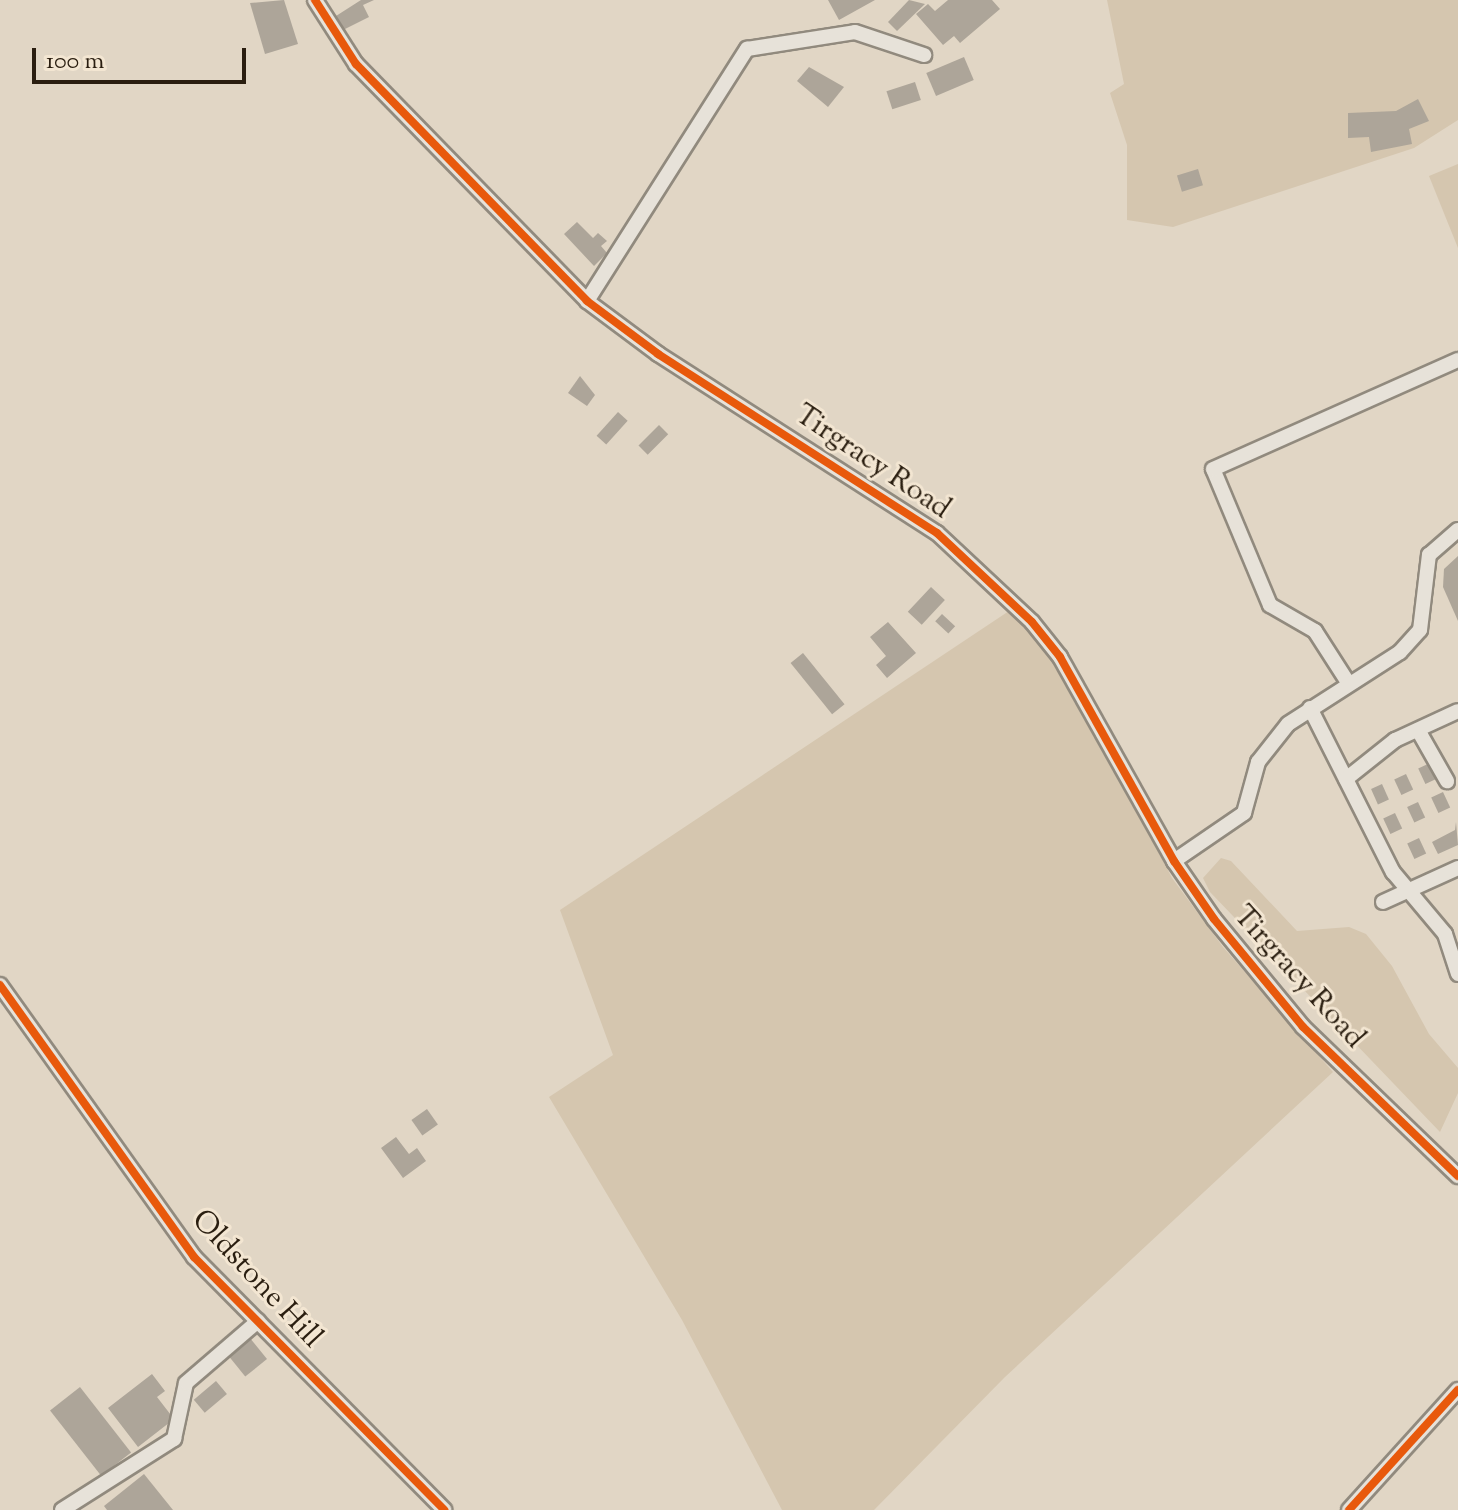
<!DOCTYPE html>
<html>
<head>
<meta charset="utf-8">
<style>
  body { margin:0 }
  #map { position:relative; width:1458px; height:1510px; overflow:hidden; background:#e1d6c5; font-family:"Sorts Mill Goudy",serif }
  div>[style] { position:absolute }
  .green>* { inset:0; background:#d5c6af }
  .building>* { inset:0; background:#ada599; transform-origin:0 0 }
  .roads { filter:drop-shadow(2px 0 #918a7e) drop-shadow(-2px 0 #918a7e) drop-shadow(0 2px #918a7e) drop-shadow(0 -2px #918a7e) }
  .minor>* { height:14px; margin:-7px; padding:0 7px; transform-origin:7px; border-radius:7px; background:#e7e2d9 }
  .cycleway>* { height:8px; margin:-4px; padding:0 4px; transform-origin:4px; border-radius:4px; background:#e8590c }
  span { translate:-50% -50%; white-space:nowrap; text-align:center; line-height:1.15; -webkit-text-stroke:6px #f3e6d2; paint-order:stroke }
  .street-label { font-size:30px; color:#2a1e10 }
  .scale { position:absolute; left:32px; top:48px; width:214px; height:36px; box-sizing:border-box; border:4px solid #2a1e10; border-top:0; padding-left:10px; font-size:24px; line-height:28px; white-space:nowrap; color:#2a1e10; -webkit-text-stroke:6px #f3e6d2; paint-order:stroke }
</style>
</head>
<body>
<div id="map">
  <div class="green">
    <i style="clip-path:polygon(1107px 0,1458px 0,1458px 120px,1414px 148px,1173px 227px,1127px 220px,1127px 145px,1110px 93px,1124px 84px)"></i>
    <i style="clip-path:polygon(1458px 164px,1458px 248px,1429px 176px)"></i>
    <i style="clip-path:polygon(1009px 611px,1049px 653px,1083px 707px,1172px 878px,1223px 947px,1333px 1072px,1005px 1377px,874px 1510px,782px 1510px,682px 1320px,549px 1097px,613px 1055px,560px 910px)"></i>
    <i style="clip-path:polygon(1221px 858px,1231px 861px,1297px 931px,1349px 927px,1366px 934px,1392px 966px,1429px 1034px,1458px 1068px,1458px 1093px,1440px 1132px,1210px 892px,1203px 878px)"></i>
  </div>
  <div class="building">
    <i style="clip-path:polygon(284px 0,298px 44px,265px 54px,250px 3px)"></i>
    <i style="clip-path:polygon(361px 0,374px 0,363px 5px,369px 17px,343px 30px,336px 16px)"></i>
    <i style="clip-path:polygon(828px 0,875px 0,839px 20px)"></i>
    <i style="clip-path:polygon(909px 0,925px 4px,897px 31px,888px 22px)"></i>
    <i style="clip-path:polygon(948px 0,992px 0,1000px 9px,960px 43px,954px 36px,943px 45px,916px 14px,928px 4px,935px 11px)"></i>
    <i style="left:964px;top:57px;width:25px;height:41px;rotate:67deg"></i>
    <i style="clip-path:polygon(809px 67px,844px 87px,828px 107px,797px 81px)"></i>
    <i style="left:915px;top:82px;width:19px;height:30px;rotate:72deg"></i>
    <i style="clip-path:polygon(1418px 99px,1429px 121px,1409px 129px,1412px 144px,1371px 152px,1369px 137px,1348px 138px,1348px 113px,1396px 111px)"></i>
    <i style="left:1198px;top:169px;width:17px;height:22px;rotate:73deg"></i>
    <i style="clip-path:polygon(577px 222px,593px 238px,598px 233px,607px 241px,601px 246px,607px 253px,594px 266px,564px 234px)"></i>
    <i style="clip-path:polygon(580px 376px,595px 395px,587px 406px,568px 393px)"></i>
    <i style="left:618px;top:412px;width:13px;height:32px;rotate:42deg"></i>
    <i style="left:659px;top:425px;width:13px;height:29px;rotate:45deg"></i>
    <i style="clip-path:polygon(1458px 556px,1458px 621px,1443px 587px,1444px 569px)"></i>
    <i style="left:931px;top:587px;width:19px;height:34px;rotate:43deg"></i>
    <i style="left:942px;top:614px;width:18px;height:10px;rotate:43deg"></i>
    <i style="clip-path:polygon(888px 622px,916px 653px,887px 678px,876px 665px,886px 656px,870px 637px)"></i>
    <i style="left:803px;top:653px;width:66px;height:16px;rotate:51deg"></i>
    <i style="left:1430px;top:763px;width:17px;height:13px;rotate:65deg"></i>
    <i style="left:1406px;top:774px;width:17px;height:13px;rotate:65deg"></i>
    <i style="left:1382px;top:784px;width:17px;height:12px;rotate:66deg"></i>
    <i style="left:1443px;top:792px;width:17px;height:13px;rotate:65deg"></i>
    <i style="left:1418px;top:802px;width:17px;height:12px;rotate:65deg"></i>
    <i style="left:1395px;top:813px;width:17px;height:13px;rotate:65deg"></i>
    <i style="clip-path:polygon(1456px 822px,1458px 845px,1438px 854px,1432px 842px,1455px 830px)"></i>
    <i style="left:1419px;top:838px;width:17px;height:13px;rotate:65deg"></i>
    <i style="left:427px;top:1109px;width:19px;height:19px;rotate:55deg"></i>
    <i style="clip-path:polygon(396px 1137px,409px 1154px,417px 1148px,426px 1161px,403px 1178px,381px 1148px)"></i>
    <i style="left:250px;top:1338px;width:27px;height:28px;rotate:51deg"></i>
    <i style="clip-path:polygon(152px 1374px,165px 1391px,157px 1397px,174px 1419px,138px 1447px,108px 1408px)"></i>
    <i style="left:216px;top:1381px;width:17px;height:29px;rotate:50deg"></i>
    <i style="left:80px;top:1387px;width:83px;height:38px;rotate:52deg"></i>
    <i style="clip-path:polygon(144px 1474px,173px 1510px,107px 1510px,104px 1506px)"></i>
  </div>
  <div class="roads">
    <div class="minor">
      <i style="left:315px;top:0;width:76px;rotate:57.4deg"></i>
      <i style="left:356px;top:64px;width:331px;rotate:45.7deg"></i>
      <i style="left:587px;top:301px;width:89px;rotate:36.7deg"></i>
      <i style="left:658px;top:354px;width:331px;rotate:32.7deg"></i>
      <i style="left:937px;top:533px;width:130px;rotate:43.1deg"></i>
      <i style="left:1032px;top:622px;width:45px;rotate:51.3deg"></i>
      <i style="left:1060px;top:657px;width:234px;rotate:60.8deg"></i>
      <i style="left:1174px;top:861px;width:70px;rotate:55.4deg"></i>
      <i style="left:1214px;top:919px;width:140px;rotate:50.5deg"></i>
      <i style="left:1303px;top:1027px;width:215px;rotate:43.9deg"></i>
      <i style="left:587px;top:301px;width:299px;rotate:-57.6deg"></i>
      <i style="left:747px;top:49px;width:109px;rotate:-8.9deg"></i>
      <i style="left:855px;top:32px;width:73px;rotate:18.4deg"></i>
      <i style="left:1349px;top:684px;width:63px;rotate:-122.7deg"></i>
      <i style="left:1315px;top:631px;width:52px;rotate:-150deg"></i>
      <i style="left:1270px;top:605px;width:147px;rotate:-112.7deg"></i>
      <i style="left:1213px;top:469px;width:268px;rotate:-24deg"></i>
      <i style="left:1310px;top:708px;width:184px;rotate:63.2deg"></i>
      <i style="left:1393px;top:872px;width:81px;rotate:50deg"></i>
      <i style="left:1445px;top:934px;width:42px;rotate:72deg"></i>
      <i style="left:1418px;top:730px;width:59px;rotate:60.4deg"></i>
      <i style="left:1346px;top:779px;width:63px;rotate:-38.5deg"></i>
      <i style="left:1395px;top:740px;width:69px;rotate:-24.7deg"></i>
      <i style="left:1174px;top:861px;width:85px;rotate:-34.4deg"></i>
      <i style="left:1244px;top:813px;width:53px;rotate:-74.6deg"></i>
      <i style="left:1258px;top:762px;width:48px;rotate:-51.7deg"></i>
      <i style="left:1288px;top:724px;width:133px;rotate:-32.7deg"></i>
      <i style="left:1400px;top:652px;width:30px;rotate:-48deg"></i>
      <i style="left:1420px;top:630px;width:76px;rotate:-83.2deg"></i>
      <i style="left:1429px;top:555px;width:38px;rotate:-41deg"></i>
      <i style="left:1383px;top:902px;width:82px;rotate:-24.4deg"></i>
      <i style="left:0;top:985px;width:334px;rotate:54.5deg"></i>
      <i style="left:194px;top:1257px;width:356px;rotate:45.3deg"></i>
      <i style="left:62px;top:1510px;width:133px;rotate:-32.4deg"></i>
      <i style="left:174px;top:1439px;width:57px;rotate:-77.9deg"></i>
      <i style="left:186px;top:1383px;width:95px;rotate:-40.7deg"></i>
      <i style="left:1349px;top:1510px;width:162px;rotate:-47.8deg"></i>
    </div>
  </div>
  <div class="cycleway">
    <i style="left:315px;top:0;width:76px;rotate:57.4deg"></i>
    <i style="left:356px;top:64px;width:331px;rotate:45.7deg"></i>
    <i style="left:587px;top:301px;width:89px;rotate:36.7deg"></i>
    <i style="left:658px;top:354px;width:331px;rotate:32.7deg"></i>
    <i style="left:937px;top:533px;width:130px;rotate:43.1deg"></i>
    <i style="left:1032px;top:622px;width:45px;rotate:51.3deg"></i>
    <i style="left:1060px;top:657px;width:234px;rotate:60.8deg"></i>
    <i style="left:1174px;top:861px;width:70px;rotate:55.4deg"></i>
    <i style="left:1214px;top:919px;width:140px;rotate:50.5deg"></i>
    <i style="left:1303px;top:1027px;width:215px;rotate:43.9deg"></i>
    <i style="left:0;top:985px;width:334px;rotate:54.5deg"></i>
    <i style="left:194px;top:1257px;width:356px;rotate:45.3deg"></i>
    <i style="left:1349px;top:1510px;width:162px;rotate:-47.8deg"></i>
  </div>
  <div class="street-label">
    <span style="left:872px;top:463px;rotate:34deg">Tirgracy Road</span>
    <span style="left:1298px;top:978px;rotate:48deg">Tirgracy Road</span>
    <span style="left:256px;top:1280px;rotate:47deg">Oldstone Hill</span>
  </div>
  <div class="scale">100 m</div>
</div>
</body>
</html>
